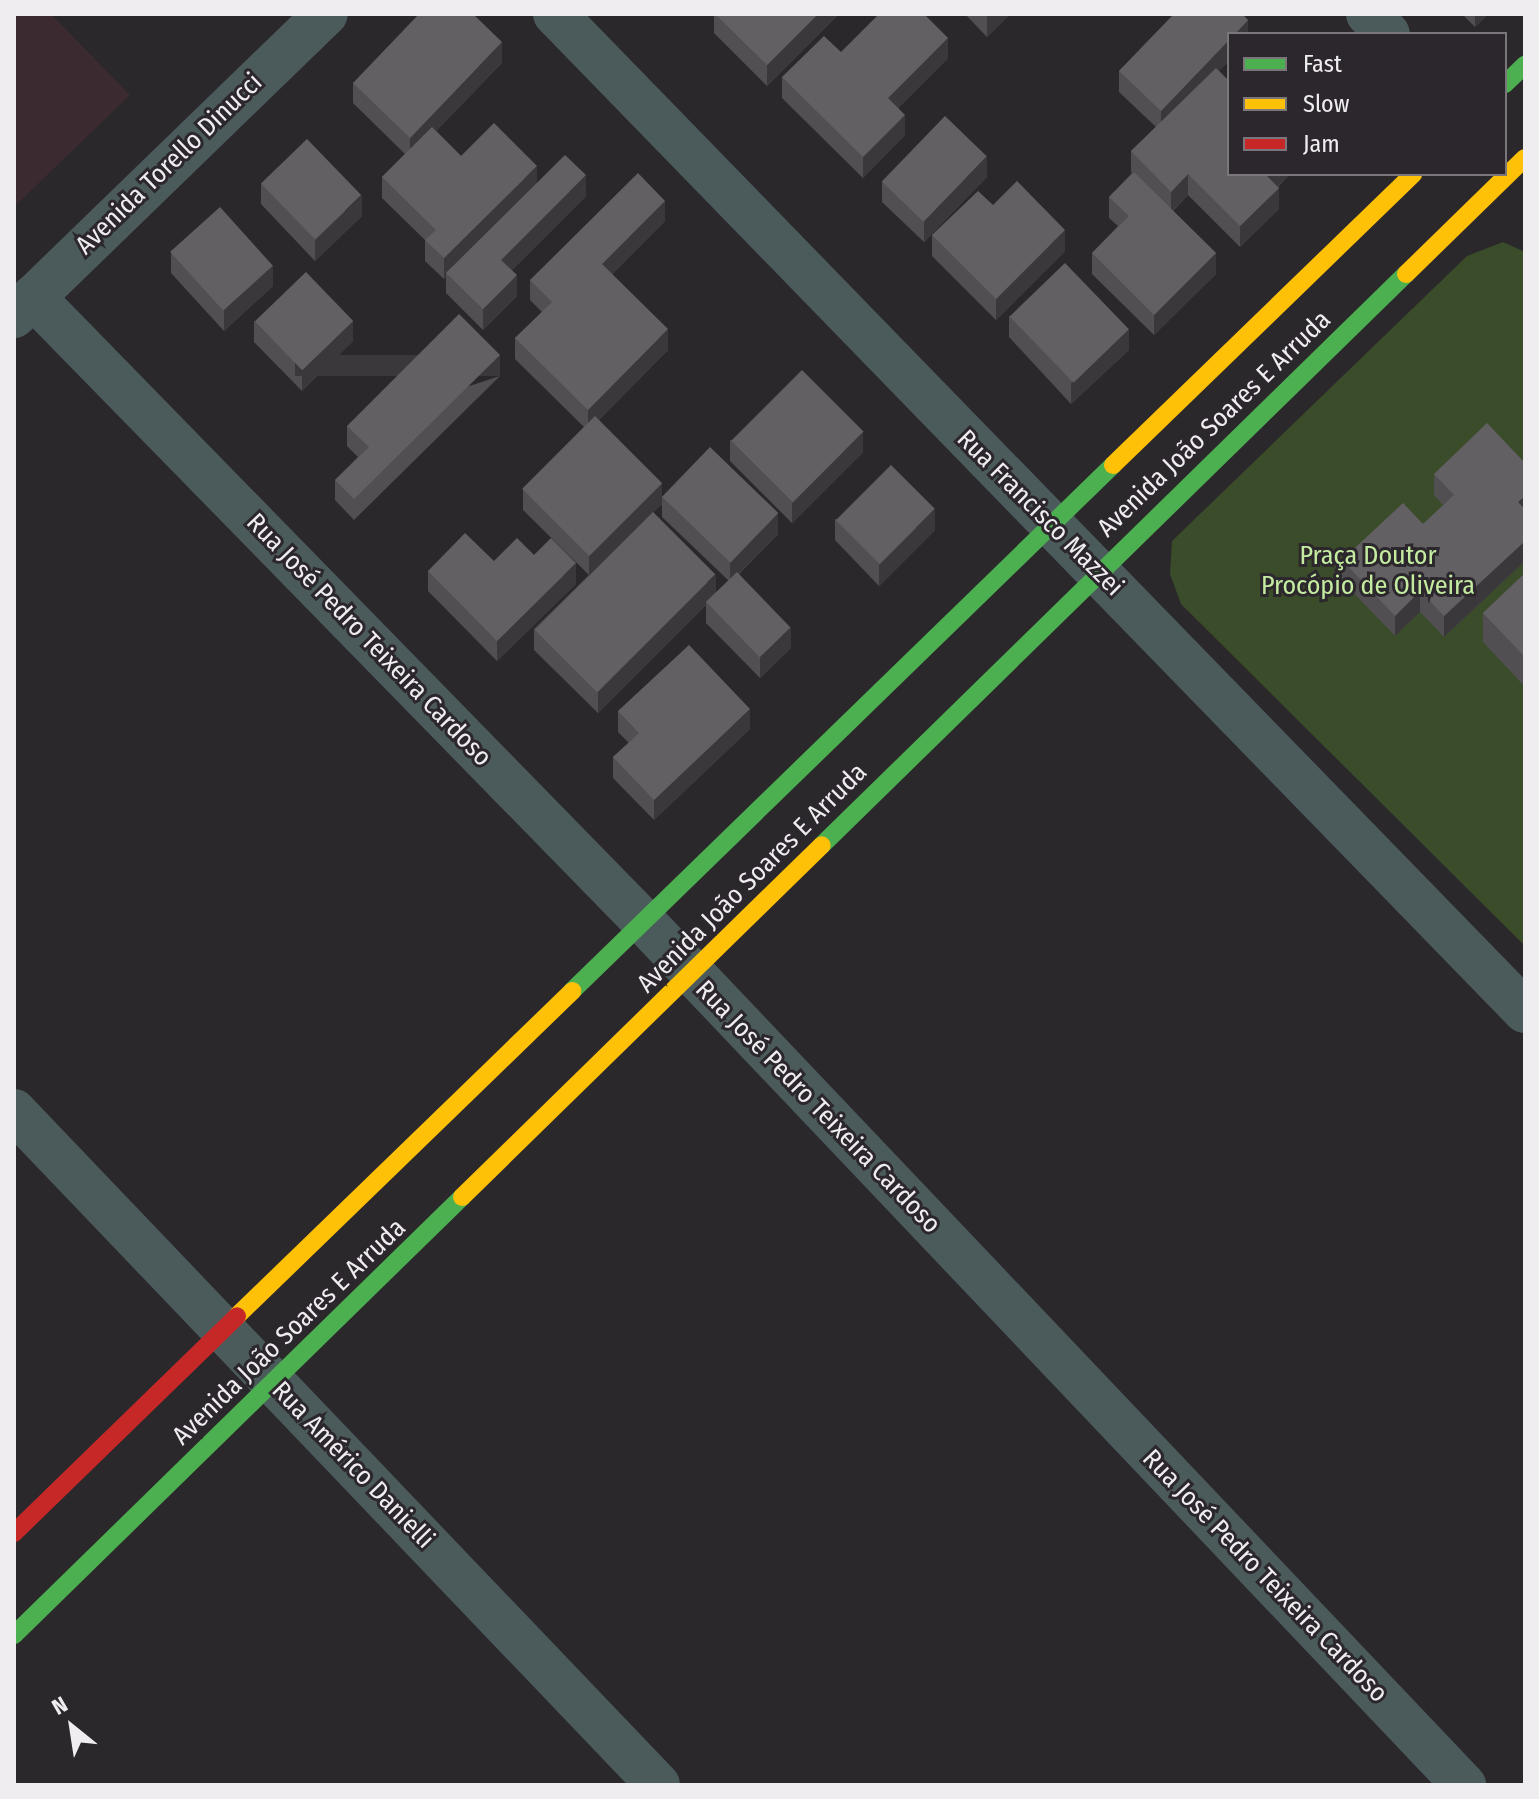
<!DOCTYPE html>
<html>
<head>
<meta charset="utf-8">
<style>
  body { margin:0 }
  #map { position:relative; width:1539px; height:1799px; overflow:hidden; background:#2b282c; font-family:"Fira Sans Condensed",sans-serif }
  div>[style] { position:absolute }
  .education>* { inset:0; background:#3b2a30 }
  .green>* { inset:0; background:#3a4c29 }
  .street>* { height:44px; margin:-22px; padding:0 22px; transform-origin:22px; border-radius:22px; background:#4b5b5c }
  .fast>* { height:18px; margin:-9px; padding:0 9px; transform-origin:9px; border-radius:9px; background:#4caf50 }
  .slow>* { height:18px; margin:-9px; padding:0 9px; transform-origin:9px; border-radius:9px; background:#ffc107 }
  .jam>* { height:18px; margin:-9px; padding:0 9px; transform-origin:9px; border-radius:9px; background:#c62828 }
  .wall>* { inset:0; background:#514f52 }
  .shaded-wall>* { inset:0; background:#3b383c; transform-origin:0 0 }
  .building>* { inset:0; background:#626063; transform-origin:0 0 }
  span { translate:-50% -50%; white-space:nowrap; text-align:center; line-height:1.15; -webkit-text-stroke:6px #2c272d; paint-order:stroke }
  .street-label { font-size:26px; color:#f0edf1 }
  .park-label { font-size:26px; color:#c4eca1 }
  .frame { position:absolute; inset:0; border:16px solid #f0edf1; pointer-events:none }
  .legend { position:absolute; left:1227px; top:32px; width:280px; height:144px; box-sizing:border-box; background:#2c272d; border:2px solid #7a767b; margin:0; padding:10px 14px; list-style:none; font-size:24px; color:#f0edf1 }
  .legend li { display:flex; align-items:center; gap:16px; height:40px }
  .legend b { width:40px; border:2px solid #7a767b }
  .north { position:absolute; left:32px; top:1687px; width:80px; height:80px; -webkit-text-stroke:6px #2c272d; paint-order:stroke; rotate:330deg; font-size:22px; font-weight:700; line-height:32px; text-align:center; color:#f0edf1 }
  .north::after { content:''; display:block; margin:auto; width:28px; height:36px; background:#f0edf1; clip-path:polygon(50% 0,100% 100%,50% 72%,0 100%) }
</style>
</head>
<body>
<div id="map">
  <div class="education">
    <i style="clip-path:polygon(14px 14px,51px 14px,130px 95px,14px 207px)"></i>
  </div>
  <div class="green">
    <i style="clip-path:polygon(1503px 242px,1525px 252px,1525px 946px,1181px 604px,1170px 574px,1172px 541px,1467px 256px)"></i>
  </div>
  <div class="street">
    <i style="left:555px;top:14px;width:1391px;rotate:45.79deg"></i>
    <i style="left:1368px;top:14px;width:28px;rotate:45deg"></i>
    <i style="left:33px;top:297px;width:877px;rotate:45.65deg"></i>
    <i style="left:646px;top:924px;width:1188px;rotate:46.47deg"></i>
    <i style="left:14px;top:316px;width:434px;rotate:-44.1deg"></i>
    <i style="left:14px;top:1111px;width:932px;rotate:46.3deg"></i>
  </div>
  <div class="fast">
    <i style="left:1505px;top:84px;width:28px;rotate:-44deg"></i>
    <i style="left:822px;top:845px;width:817px;rotate:-44.36deg"></i>
    <i style="left:572px;top:991px;width:755px;rotate:-44.19deg"></i>
    <i style="left:14px;top:1635px;width:627px;rotate:-44.35deg"></i>
  </div>
  <div class="slow">
    <i style="left:1406px;top:274px;width:166px;rotate:-44.3deg"></i>
    <i style="left:1113px;top:465px;width:418px;rotate:-44.1deg"></i>
    <i style="left:462px;top:1197px;width:503px;rotate:-44.36deg"></i>
    <i style="left:237px;top:1316px;width:467px;rotate:-44.1deg"></i>
  </div>
  <div class="jam">
    <i style="left:14px;top:1533px;width:311px;rotate:-44.2deg"></i>
  </div>
  <div class="wall">
    <i style="clip-path:polygon(714px 14px,839px 14px,767px 86px,714px 33px)"></i>
    <i style="clip-path:polygon(965px 14px,1010px 14px,987px 37px)"></i>
    <i style="clip-path:polygon(1174px 14px,1242px 14px,1248px 20px,1248px 34px,1229px 34px,1229px 61px,1219px 71px,1229px 81px,1229px 174px,1290px 174px,1278px 187px,1279px 188px,1279px 209px,1240px 247px,1188px 195px,1173px 211px,1216px 253px,1216px 274px,1154px 335px,1092px 274px,1092px 253px,1118px 226px,1109px 218px,1109px 197px,1132px 173px,1131px 172px,1131px 151px,1156px 127px,1119px 92px,1119px 71px)"></i>
    <i style="clip-path:polygon(1462px 14px,1488px 14px,1475px 27px)"></i>
    <i style="clip-path:polygon(841px 52px,948px 58px,898px 108px,905px 135px,863px 178px,782px 98px,782px 77px)"></i>
    <i style="clip-path:polygon(502px 63px,436px 131px,461px 156px,537px 183px,586px 196px,512px 270px,517px 296px,483px 330px,446px 293px,446px 277px,444px 279px,425px 261px,425px 240px,382px 198px,382px 177px,405px 154px,353px 103px,353px 83px)"></i>
    <i style="clip-path:polygon(987px 177px,924px 242px,882px 202px,882px 181px)"></i>
    <i style="clip-path:polygon(261px 184px,362px 216px,315px 261px,261px 204px)"></i>
    <i style="clip-path:polygon(993px 205px,1065px 251px,996px 320px,932px 256px,932px 235px)"></i>
    <i style="clip-path:polygon(665px 221px,612px 274px,668px 350px,599px 420px,662px 504px,653px 512px,716px 593px,729px 581px,662px 517px,662px 496px,778px 534px,739px 574px,791px 648px,760px 678px,706px 623px,706px 605px,598px 713px,534px 650px,534px 629px,589px 575px,523px 510px,523px 489px,584px 427px,515px 359px,515px 338px,542px 312px,530px 300px,530px 280px)"></i>
    <i style="clip-path:polygon(171px 252px,273px 286px,224px 331px,171px 273px)"></i>
    <i style="clip-path:polygon(1009px 316px,1129px 350px,1071px 404px,1009px 337px)"></i>
    <i style="clip-path:polygon(254px 321px,353px 341px,302px 391px,254px 342px)"></i>
    <i style="clip-path:polygon(500px 376px,354px 520px,335px 500px,335px 480px,358px 457px,347px 446px,347px 426px)"></i>
    <i style="clip-path:polygon(730px 440px,863px 452px,792px 523px,730px 461px)"></i>
    <i style="clip-path:polygon(1525px 463px,1525px 561px,1444px 637px,1420px 612px,1395px 636px,1342px 581px,1342px 560px,1423px 524px,1443px 505px,1434px 495px,1434px 474px)"></i>
    <i style="clip-path:polygon(835px 519px,935px 530px,879px 586px,835px 540px)"></i>
    <i style="clip-path:polygon(534px 555px,576px 584px,497px 661px,428px 591px,428px 571px)"></i>
    <i style="clip-path:polygon(1525px 573px,1525px 687px,1483px 642px,1483px 613px)"></i>
    <i style="clip-path:polygon(618px 711px,750px 729px,654px 820px,613px 778px,613px 757px,629px 743px,618px 732px)"></i>
  </div>
  <div class="shaded-wall">
    <i style="clip-path:polygon(818px 14px,839px 14px,767px 86px,767px 65px)"></i>
    <i style="clip-path:polygon(989px 14px,1010px 14px,987px 37px,987px 16px)"></i>
    <i style="clip-path:polygon(1475px 14px,1488px 14px,1475px 27px)"></i>
    <i style="clip-path:polygon(1248px 20px,1248px 34px,1235px 34px)"></i>
    <i style="clip-path:polygon(948px 38px,948px 58px,888px 118px,888px 98px)"></i>
    <i style="clip-path:polygon(1229px 40px,1229px 61px,1161px 131px,1161px 111px)"></i>
    <i style="clip-path:polygon(502px 42px,502px 63px,410px 158px,410px 138px)"></i>
    <i style="clip-path:polygon(905px 115px,905px 135px,863px 178px,863px 157px)"></i>
    <i style="clip-path:polygon(987px 156px,987px 177px,924px 242px,924px 221px)"></i>
    <i style="clip-path:polygon(537px 166px,537px 186px,446px 273px,446px 277px,444px 279px,444px 258px)"></i>
    <i style="clip-path:polygon(1188px 174px,1188px 195px,1171px 212px,1171px 192px)"></i>
    <i style="clip-path:polygon(1269px 174px,1290px 174px,1267px 197px,1267px 176px)"></i>
    <i style="clip-path:polygon(586px 175px,586px 196px,501px 281px,501px 260px)"></i>
    <i style="clip-path:polygon(1279px 188px,1279px 209px,1240px 247px,1240px 226px)"></i>
    <i style="clip-path:polygon(362px 195px,362px 216px,315px 261px,315px 240px)"></i>
    <i style="clip-path:polygon(665px 201px,665px 221px,602px 285px,602px 264px)"></i>
    <i style="clip-path:polygon(1065px 230px,1065px 251px,996px 320px,996px 299px)"></i>
    <i style="clip-path:polygon(1216px 253px,1216px 274px,1154px 335px,1154px 315px)"></i>
    <i style="clip-path:polygon(273px 265px,273px 286px,224px 331px,224px 310px)"></i>
    <i style="clip-path:polygon(517px 275px,517px 296px,483px 330px,483px 309px)"></i>
    <i style="clip-path:polygon(353px 321px,353px 341px,302px 391px,302px 370px)"></i>
    <i style="clip-path:polygon(668px 329px,668px 350px,588px 431px,588px 410px)"></i>
    <i style="clip-path:polygon(1129px 329px,1129px 350px,1071px 404px,1071px 383px)"></i>
    <i style="left:500px;top:355px;width:21px;height:205px;rotate:90deg"></i>
    <i style="clip-path:polygon(863px 432px,863px 452px,792px 523px,792px 503px)"></i>
    <i style="clip-path:polygon(662px 483px,662px 504px,589px 576px,589px 555px)"></i>
    <i style="clip-path:polygon(1525px 496px,1525px 517px,1518px 502px)"></i>
    <i style="clip-path:polygon(935px 509px,935px 530px,879px 586px,879px 565px)"></i>
    <i style="clip-path:polygon(778px 513px,778px 534px,730px 582px,730px 562px)"></i>
    <i style="clip-path:polygon(1525px 541px,1525px 561px,1444px 637px,1444px 616px)"></i>
    <i style="clip-path:polygon(576px 563px,576px 584px,497px 661px,497px 641px)"></i>
    <i style="clip-path:polygon(716px 574px,716px 595px,706px 602px,706px 605px,598px 713px,598px 692px)"></i>
    <i style="clip-path:polygon(1420px 591px,1420px 612px,1395px 636px,1395px 616px)"></i>
    <i style="clip-path:polygon(791px 627px,791px 648px,760px 678px,760px 657px)"></i>
    <i style="clip-path:polygon(750px 709px,750px 729px,654px 820px,654px 800px)"></i>
  </div>
  <div class="building">
    <i style="clip-path:polygon(419px 14px,473px 14px,502px 42px,410px 138px,353px 83px)"></i>
    <i style="clip-path:polygon(715px 14px,818px 14px,767px 65px)"></i>
    <i style="clip-path:polygon(879px 14px,924px 14px,948px 38px,888px 98px,905px 115px,863px 157px,782px 77px,824px 36px,841px 52px)"></i>
    <i style="clip-path:polygon(1174px 14px,1242px 14px,1248px 20px,1235px 34px,1229px 34px,1229px 40px,1161px 111px,1119px 71px)"></i>
    <i style="clip-path:polygon(1216px 68px,1229px 81px,1229px 174px,1269px 174px,1267px 176px,1279px 188px,1240px 226px,1188px 174px,1171px 192px,1131px 151px)"></i>
    <i style="left:945px;top:116px;width:58px;height:91px;rotate:44deg"></i>
    <i style="clip-path:polygon(494px 123px,537px 166px,444px 258px,425px 240px,436px 230px,382px 177px,432px 127px,461px 156px)"></i>
    <i style="left:307px;top:139px;width:78px;height:64px;rotate:46deg"></i>
    <i style="clip-path:polygon(565px 155px,586px 175px,501px 260px,517px 275px,483px 309px,446px 273px)"></i>
    <i style="clip-path:polygon(1134px 172px,1216px 253px,1154px 315px,1092px 253px,1129px 216px,1109px 197px)"></i>
    <i style="clip-path:polygon(638px 173px,665px 201px,602px 264px,668px 329px,588px 410px,515px 338px,552px 302px,530px 280px)"></i>
    <i style="clip-path:polygon(1017px 181px,1065px 230px,996px 299px,932px 235px,978px 191px,993px 205px)"></i>
    <i style="left:220px;top:207px;width:79px;height:67px;rotate:48deg"></i>
    <i style="left:1065px;top:263px;width:92px;height:77px;rotate:46deg"></i>
    <i style="left:306px;top:272px;width:68px;height:71px;rotate:46deg"></i>
    <i style="clip-path:polygon(459px 314px,500px 355px,354px 499px,335px 480px,369px 447px,347px 426px)"></i>
    <i style="left:802px;top:370px;width:87px;height:100px;rotate:45deg"></i>
    <i style="left:595px;top:416px;width:95px;height:103px;rotate:45deg"></i>
    <i style="clip-path:polygon(1487px 423px,1525px 463px,1525px 496px,1518px 502px,1525px 509px,1525px 541px,1444px 616px,1420px 591px,1395px 616px,1342px 560px,1403px 503px,1423px 524px,1454px 495px,1434px 474px)"></i>
    <i style="left:710px;top:447px;width:95px;height:69px;rotate:44deg"></i>
    <i style="left:891px;top:465px;width:62px;height:78px;rotate:45deg"></i>
    <i style="left:653px;top:512px;width:88px;height:167px;rotate:45deg"></i>
    <i style="clip-path:polygon(465px 533px,494px 561px,517px 538px,534px 555px,551px 538px,576px 563px,497px 641px,428px 571px)"></i>
    <i style="left:737px;top:572px;width:77px;height:43px;rotate:46deg"></i>
    <i style="clip-path:polygon(1525px 573px,1525px 657px,1483px 613px)"></i>
    <i style="clip-path:polygon(689px 645px,750px 709px,654px 800px,613px 757px,639px 733px,618px 711px)"></i>
  </div>
  <div class="street-label">
    <span style="left:169px;top:164px;rotate:-44deg">Avenida Torello Dinucci</span>
    <span style="left:1214px;top:424px;rotate:-44deg">Avenida João Soares E Arruda</span>
    <span style="left:1040px;top:513px;rotate:45deg">Rua Francisco Mazzei</span>
    <span style="left:369px;top:640px;rotate:46deg">Rua José Pedro Teixeira Cardoso</span>
    <span style="left:752px;top:878px;rotate:-45deg">Avenida João Soares E Arruda</span>
    <span style="left:818px;top:1107px;rotate:46deg">Rua José Pedro Teixeira Cardoso</span>
    <span style="left:289px;top:1332px;rotate:-44deg">Avenida João Soares E Arruda</span>
    <span style="left:353px;top:1465px;rotate:46deg">Rua Américo Danielli</span>
    <span style="left:1265px;top:1576px;rotate:46deg">Rua José Pedro Teixeira Cardoso</span>
  </div>
  <div class="park-label">
    <span style="left:1368px;top:571px">Praça Doutor<br>Procópio de Oliveira</span>
  </div>
  <div class="frame"></div>
  <ul class="legend">
  <li><b style="height:10px;background:#4caf50"></b>Fast</li>
  <li><b style="height:10px;background:#ffc107"></b>Slow</li>
  <li><b style="height:10px;background:#c62828"></b>Jam</li>
  </ul>
  <div class="north">N</div>
</div>
</body>
</html>
